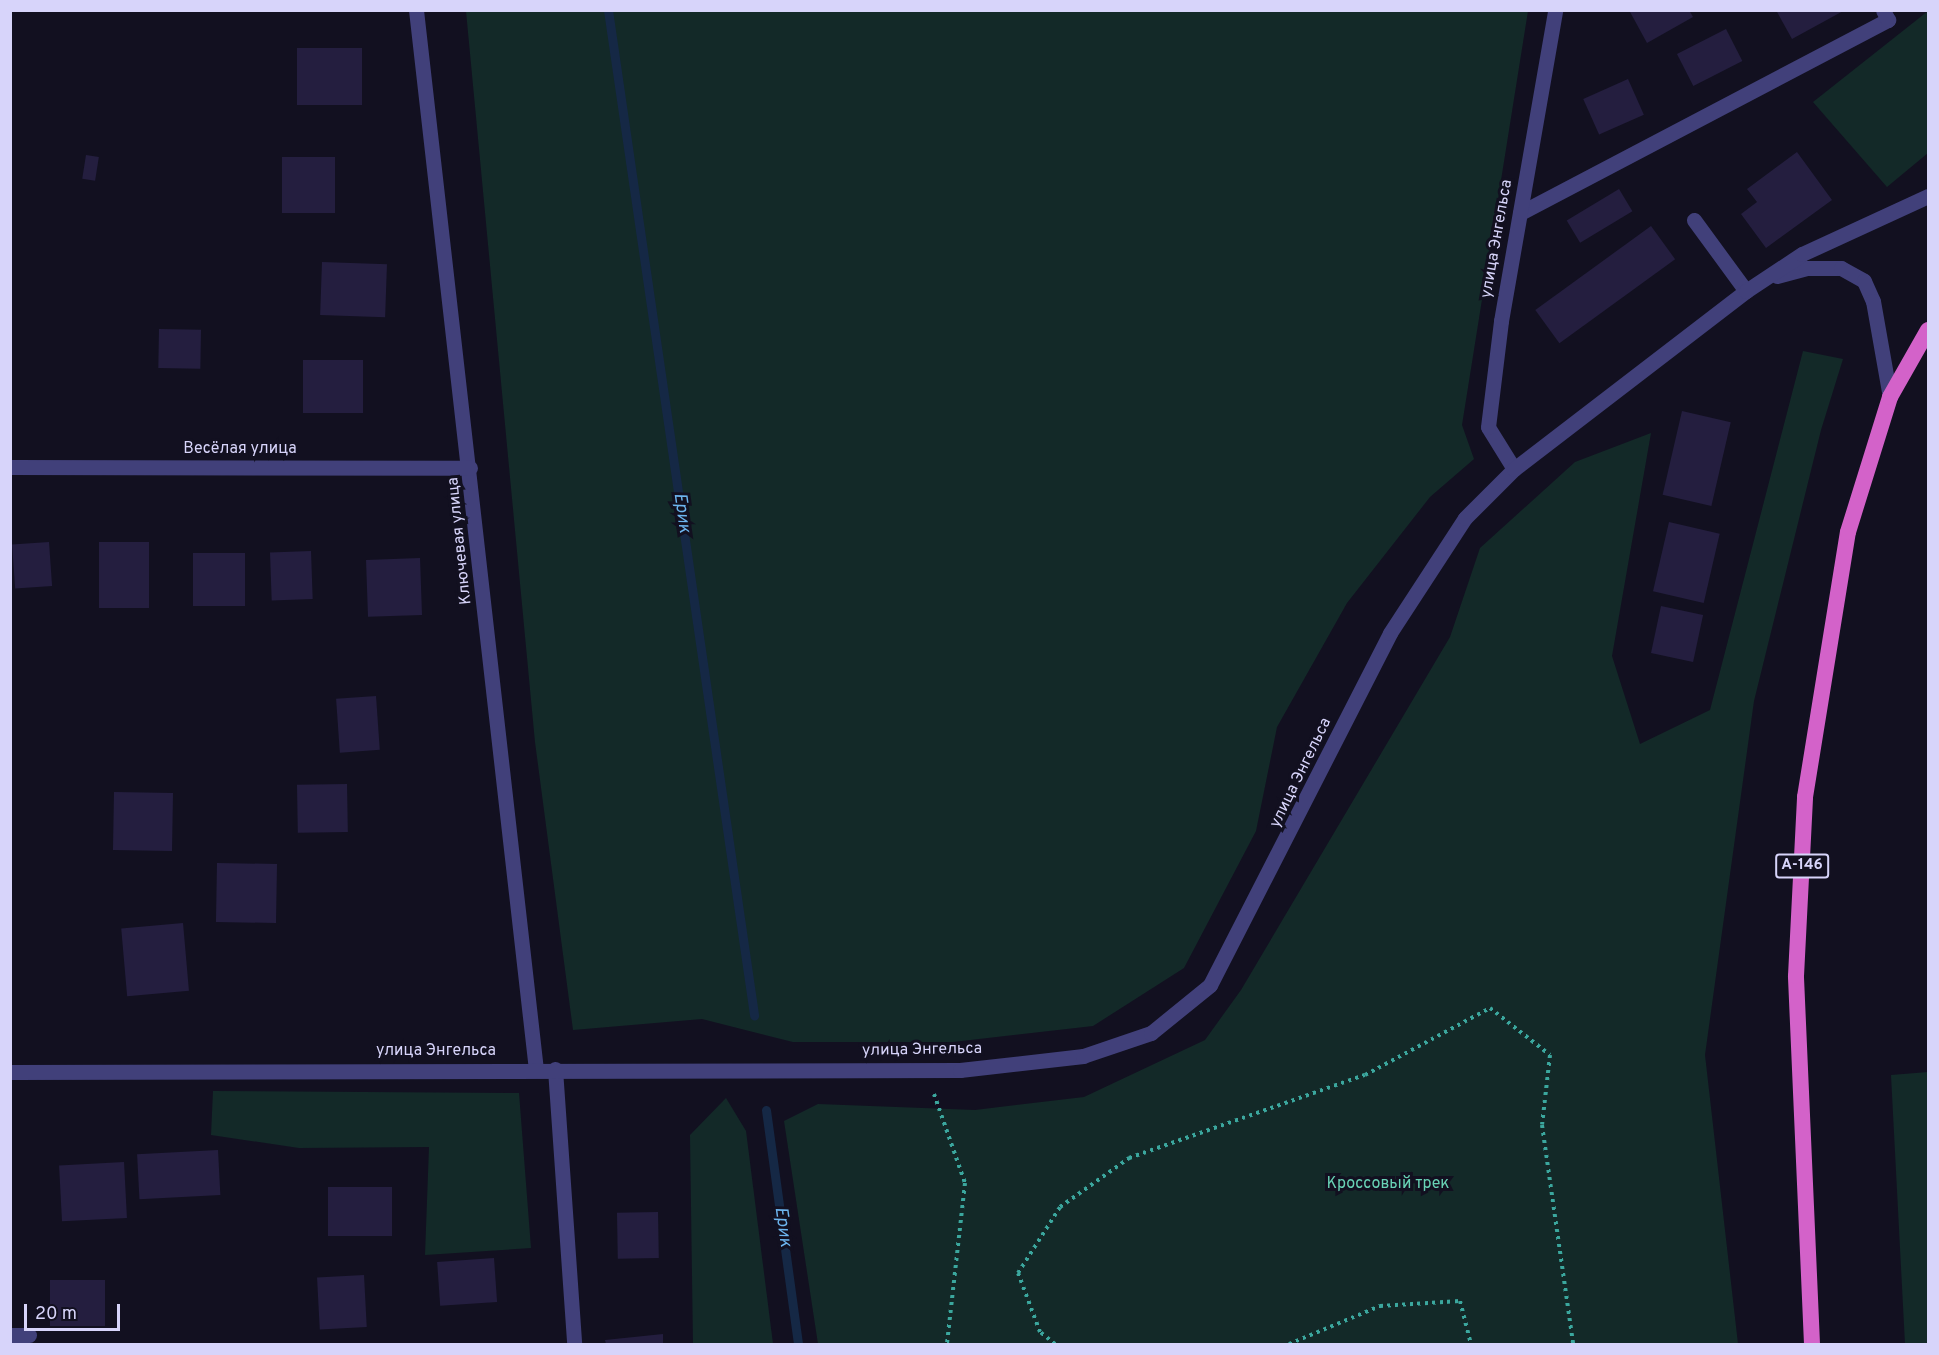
<!DOCTYPE html>
<html>
<head>
<meta charset="utf-8">
<style>
  body { margin:0 }
  #map { position:relative; width:1939px; height:1355px; overflow:hidden; background:#121020; font-family:Overpass,sans-serif }
  div>[style] { position:absolute }
  .green>* { inset:0; background:#132928 }
  .stream>* { height:9px; margin:-4.5px; padding:0 4.5px; transform-origin:4.5px; border-radius:4.5px; background:#152845 }
  .building>* { inset:0; background:#241e3f; transform-origin:0 0 }
  .path>* { height:4px; margin-top:-2px; transform-origin:0; background:repeating-linear-gradient(90deg,#3ba79e 0 3px,transparent 0 7.5px) }
  .service>* { height:15px; margin:-7.5px; padding:0 7.5px; transform-origin:7.5px; border-radius:7.5px; background:#41407a }
  .minor>* { height:15px; margin:-7.5px; padding:0 7.5px; transform-origin:7.5px; border-radius:7.5px; background:#41407a }
  .tertiary>* { height:15px; margin:-7.5px; padding:0 7.5px; transform-origin:7.5px; border-radius:7.5px; background:#41407a }
  .trunk>* { height:16px; margin:-8px; padding:0 8px; transform-origin:8px; border-radius:8px; background:#d362c9 }
  span { translate:-50% -50%; white-space:nowrap; text-align:center; line-height:1.15; -webkit-text-stroke:6px #121020; paint-order:stroke }
  .shield-label span { padding:2px 4px; background:#121020; border:2px solid; border-radius:4px; -webkit-text-stroke-width:0 }
  .shield-label { font-size:15px; color:#d7d4fa; font-weight:700 }
  .street-label { font-size:16px; color:#d7d4fa }
  .park-label { font-size:16px; color:#68d2b5 }
  .water-label { font-size:18px; color:#6db5ef; font-style:italic }
  .frame { position:absolute; inset:0; border:12px solid #d7d4fa; pointer-events:none }
  .scale { position:absolute; left:24px; top:1304px; width:96px; height:27px; box-sizing:border-box; border:3px solid #d7d4fa; border-top:0; padding-left:8px; font-size:18px; line-height:21px; white-space:nowrap; color:#d7d4fa; -webkit-text-stroke:4px #121020; paint-order:stroke }
</style>
</head>
<body>
<div id="map">
  <div class="green">
    <i style="clip-path:polygon(466px 11px,1528px 11px,1462px 425px,1474px 459px,1430px 497px,1347px 603px,1277px 727px,1256px 831px,1184px 968px,1093px 1026px,953px 1042px,793px 1042px,702px 1019px,573px 1030px,535px 742px)"></i>
    <i style="clip-path:polygon(1928px 11px,1928px 153px,1887px 187px,1813px 102px)"></i>
    <i style="clip-path:polygon(1803px 351px,1843px 359px,1821px 430px,1754px 701px,1705px 1055px,1738px 1344px,818px 1344px,784px 1121px,818px 1104px,975px 1110px,1084px 1097px,1205px 1040px,1241px 990px,1450px 637px,1480px 548px,1575px 462px,1651px 433px,1612px 656px,1640px 744px,1710px 710px)"></i>
    <i style="clip-path:polygon(1928px 1072px,1928px 1344px,1905px 1344px,1891px 1075px)"></i>
    <i style="clip-path:polygon(213px 1091px,519px 1093px,531px 1248px,425px 1255px,429px 1147px,299px 1148px,211px 1135px)"></i>
    <i style="clip-path:polygon(726px 1098px,746px 1131px,773px 1344px,693px 1344px,690px 1135px)"></i>
  </div>
  <div class="stream">
    <i style="left:608px;top:10px;width:1016px;rotate:81.73deg"></i>
    <i style="left:766px;top:1110px;width:236px;rotate:82.2deg"></i>
  </div>
  <div class="building">
    <i style="clip-path:polygon(1629px 10px,1689px 10px,1693px 17px,1647px 43px)"></i>
    <i style="clip-path:polygon(1776px 10px,1845px 10px,1792px 39px)"></i>
    <i style="left:1726px;top:29px;width:36px;height:55px;rotate:63deg"></i>
    <i style="left:297px;top:48px;width:65px;height:57px"></i>
    <i style="left:1628px;top:79px;width:39px;height:49px;rotate:66deg"></i>
    <i style="clip-path:polygon(1797px 152px,1832px 200px,1766px 248px,1741px 214px,1757px 202px,1747px 189px)"></i>
    <i style="left:86px;top:155px;width:13px;height:24px;rotate:9deg"></i>
    <i style="left:282px;top:157px;width:53px;height:56px"></i>
    <i style="left:1619px;top:189px;width:26px;height:61px;rotate:59deg"></i>
    <i style="left:1651px;top:226px;width:41px;height:143px;rotate:54deg"></i>
    <i style="left:322px;top:262px;width:65px;height:53px;rotate:2deg"></i>
    <i style="left:159px;top:329px;width:42px;height:39px;rotate:1deg"></i>
    <i style="left:303px;top:360px;width:60px;height:53px"></i>
    <i style="left:1682px;top:411px;width:50px;height:86px;rotate:13deg"></i>
    <i style="left:1669px;top:522px;width:52px;height:71px;rotate:13deg"></i>
    <i style="left:49px;top:542px;width:44px;height:37px;rotate:86deg"></i>
    <i style="left:149px;top:542px;width:66px;height:50px;rotate:90deg"></i>
    <i style="left:311px;top:551px;width:48px;height:41px;rotate:88deg"></i>
    <i style="left:245px;top:553px;width:53px;height:52px;rotate:90deg"></i>
    <i style="left:420px;top:558px;width:57px;height:54px;rotate:88deg"></i>
    <i style="left:1661px;top:606px;width:43px;height:48px;rotate:12deg"></i>
    <i style="left:376px;top:696px;width:54px;height:40px;rotate:86deg"></i>
    <i style="left:347px;top:784px;width:48px;height:50px;rotate:89deg"></i>
    <i style="left:173px;top:793px;width:58px;height:59px;rotate:91deg"></i>
    <i style="left:277px;top:864px;width:59px;height:60px;rotate:91deg"></i>
    <i style="left:183px;top:923px;width:68px;height:62px;rotate:85deg"></i>
    <i style="left:218px;top:1150px;width:45px;height:81px;rotate:87deg"></i>
    <i style="left:124px;top:1162px;width:56px;height:65px;rotate:87deg"></i>
    <i style="left:392px;top:1187px;width:49px;height:64px;rotate:90deg"></i>
    <i style="left:658px;top:1212px;width:46px;height:41px;rotate:89deg"></i>
    <i style="left:494px;top:1258px;width:44px;height:57px;rotate:86deg"></i>
    <i style="left:364px;top:1275px;width:52px;height:47px;rotate:87deg"></i>
    <i style="left:105px;top:1280px;width:46px;height:55px;rotate:90deg"></i>
    <i style="clip-path:polygon(663px 1334px,663px 1344px,606px 1344px,605px 1340px)"></i>
  </div>
  <div class="path">
    <i style="left:934px;top:1094px;width:94px;rotate:70.8deg"></i>
    <i style="left:965px;top:1183px;width:162px;rotate:96.4deg"></i>
    <i style="left:1055px;top:1344px;width:19px;rotate:-141deg"></i>
    <i style="left:1040px;top:1332px;width:63px;rotate:-110.4deg"></i>
    <i style="left:1018px;top:1273px;width:78px;rotate:-57.5deg"></i>
    <i style="left:1060px;top:1207px;width:85px;rotate:-35.4deg"></i>
    <i style="left:1129px;top:1158px;width:250px;rotate:-19.4deg"></i>
    <i style="left:1365px;top:1075px;width:142px;rotate:-28.2deg"></i>
    <i style="left:1490px;top:1008px;width:76px;rotate:38.1deg"></i>
    <i style="left:1550px;top:1055px;width:70px;rotate:96.5deg"></i>
    <i style="left:1542px;top:1125px;width:221px;rotate:81.9deg"></i>
    <i style="left:1289px;top:1344px;width:99px;rotate:-22.7deg"></i>
    <i style="left:1380px;top:1306px;width:80px;rotate:-3.6deg"></i>
    <i style="left:1460px;top:1301px;width:44px;rotate:75.7deg"></i>
  </div>
  <div class="service">
    <i style="left:1520px;top:213px;width:416px;rotate:-27.7deg"></i>
    <i style="left:1888px;top:20px;width:11px;rotate:-117deg"></i>
    <i style="left:1694px;top:220px;width:88px;rotate:53.8deg"></i>
    <i style="left:1514px;top:469px;width:49px;rotate:-121.8deg"></i>
    <i style="left:1488px;top:427px;width:107px;rotate:-83deg"></i>
    <i style="left:1501px;top:321px;width:316px;rotate:-80.1deg"></i>
    <i style="left:10px;top:1335px;width:19px"></i>
  </div>
  <div class="minor">
    <i style="left:416px;top:10px;width:1066px;rotate:83.54deg"></i>
    <i style="left:10px;top:467px;width:460px;rotate:0.1deg"></i>
    <i style="left:555px;top:1069px;width:276px;rotate:86deg"></i>
  </div>
  <div class="tertiary">
    <i style="left:1777px;top:276px;width:30px;rotate:-15deg"></i>
    <i style="left:1806px;top:268px;width:35px"></i>
    <i style="left:1841px;top:268px;width:26px;rotate:29deg"></i>
    <i style="left:1864px;top:281px;width:22px;rotate:66deg"></i>
    <i style="left:1873px;top:301px;width:97px;rotate:80deg"></i>
    <i style="left:10px;top:1072px;width:950px;rotate:-0.12deg"></i>
    <i style="left:960px;top:1070px;width:124px;rotate:-6.5deg"></i>
    <i style="left:1083px;top:1056px;width:72px;rotate:-18.7deg"></i>
    <i style="left:1151px;top:1033px;width:76px;rotate:-39.1deg"></i>
    <i style="left:1210px;top:985px;width:395px;rotate:-62.9deg"></i>
    <i style="left:1390px;top:633px;width:137px;rotate:-56.9deg"></i>
    <i style="left:1465px;top:518px;width:69px;rotate:-45deg"></i>
    <i style="left:1514px;top:469px;width:292px;rotate:-37.5deg"></i>
    <i style="left:1746px;top:291px;width:67px;rotate:-33.5deg"></i>
    <i style="left:1802px;top:254px;width:139px;rotate:-24.7deg"></i>
  </div>
  <div class="trunk">
    <i style="left:1812px;top:1344px;width:368px;rotate:-92.5deg"></i>
    <i style="left:1796px;top:976px;width:179px;rotate:-87.1deg"></i>
    <i style="left:1805px;top:797px;width:268px;rotate:-80.8deg"></i>
    <i style="left:1848px;top:532px;width:141px;rotate:-72.7deg"></i>
    <i style="left:1890px;top:397px;width:77px;rotate:-60.4deg"></i>
  </div>
  <div class="shield-label">
    <span style="left:1802px;top:866px">А-146</span>
  </div>
  <div class="street-label">
    <span style="left:1497px;top:239px;rotate:-80deg">улица Энгельса</span>
    <span style="left:240px;top:449px">Весёлая улица</span>
    <span style="left:460px;top:541px;rotate:-96deg">Ключевая улица</span>
    <span style="left:1301px;top:773px;rotate:-64deg">улица Энгельса</span>
    <span style="left:922px;top:1050px;rotate:-1deg">улица Энгельса</span>
    <span style="left:436px;top:1051px">улица Энгельса</span>
  </div>
  <div class="park-label">
    <span style="left:1388px;top:1184px">Кроссовый трек</span>
  </div>
  <div class="water-label">
    <span style="left:681px;top:513px;rotate:82deg">Ерик</span>
    <span style="left:782px;top:1227px;rotate:82deg">Ерик</span>
  </div>
  <div class="frame"></div>
  <div class="scale">20 m</div>
</div>
</body>
</html>
